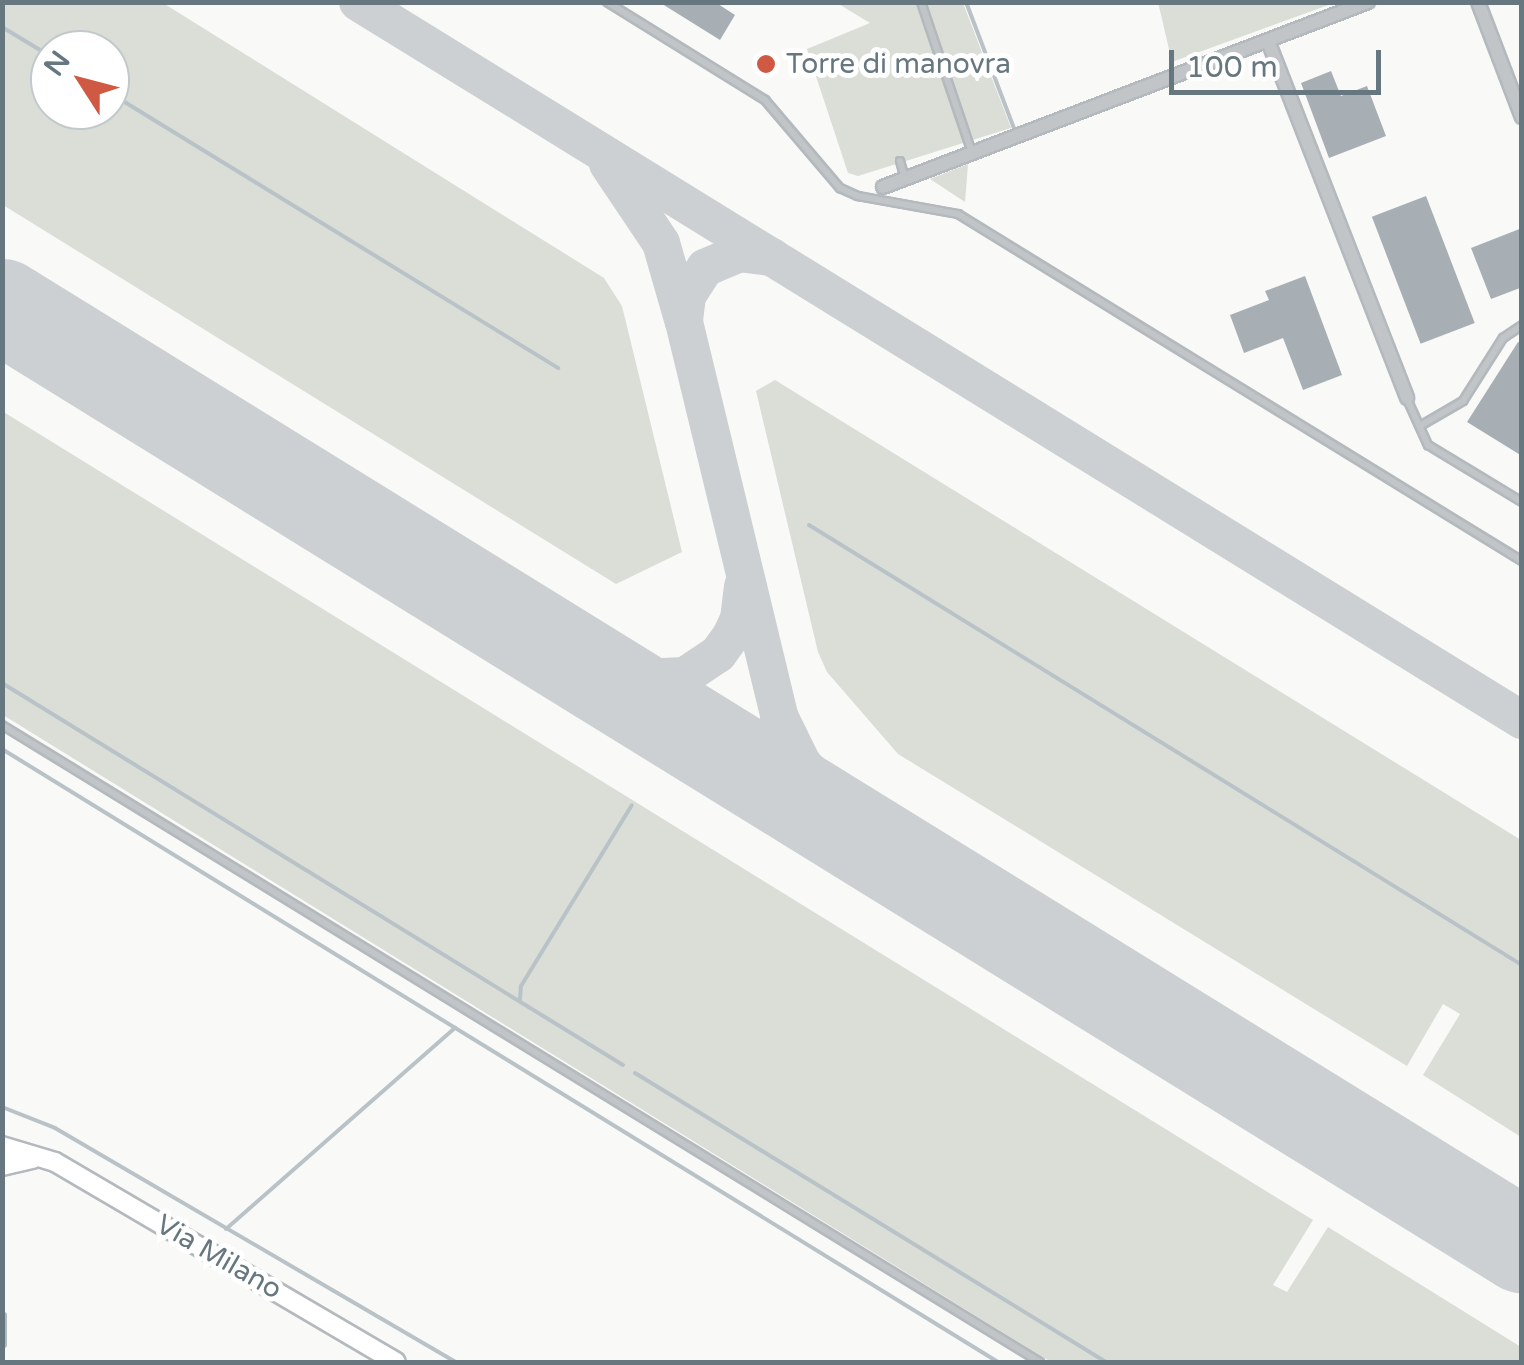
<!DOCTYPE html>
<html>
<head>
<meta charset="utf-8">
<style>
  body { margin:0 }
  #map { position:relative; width:1524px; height:1365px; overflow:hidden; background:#f9f9f8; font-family:"Varela Round",sans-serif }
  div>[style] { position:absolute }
  .green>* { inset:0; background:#daded7 }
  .stream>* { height:4px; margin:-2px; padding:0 2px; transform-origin:2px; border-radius:2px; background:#b9c3c7 }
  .taxiway>* { height:38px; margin:-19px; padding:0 19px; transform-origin:19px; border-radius:19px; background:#cdd0d2 }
  .runway>* { height:95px; margin:-47.5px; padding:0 47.5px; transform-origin:47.5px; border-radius:47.5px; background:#cdd0d2 }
  .building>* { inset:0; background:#a7afb4; transform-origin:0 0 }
  .roads { filter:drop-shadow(2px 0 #b4b9bd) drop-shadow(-2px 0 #b4b9bd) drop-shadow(0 2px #b4b9bd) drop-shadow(0 -2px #b4b9bd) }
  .lane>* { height:6px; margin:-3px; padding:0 3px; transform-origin:3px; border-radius:3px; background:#c1c5c8 }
  .street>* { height:12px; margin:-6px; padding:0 6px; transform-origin:6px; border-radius:6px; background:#c1c5c8 }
  .secondary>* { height:18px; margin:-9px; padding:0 9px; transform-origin:9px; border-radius:9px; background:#fff }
  .dots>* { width:28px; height:28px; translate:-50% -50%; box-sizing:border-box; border:5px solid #fff; border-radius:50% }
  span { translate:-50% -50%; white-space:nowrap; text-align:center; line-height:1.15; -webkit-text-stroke:10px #fff; paint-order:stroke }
  .poi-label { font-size:28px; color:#67777f }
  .left { translate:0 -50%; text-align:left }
  .street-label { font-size:28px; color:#67777f }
  .frame { position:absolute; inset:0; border:5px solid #67777f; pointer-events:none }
  .north { position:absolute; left:30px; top:30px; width:100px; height:100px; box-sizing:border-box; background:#fff; border:2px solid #c2c9cc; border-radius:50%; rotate:306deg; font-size:28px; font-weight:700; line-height:40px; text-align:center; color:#67777f }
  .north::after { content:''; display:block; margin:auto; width:35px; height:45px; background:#cf5942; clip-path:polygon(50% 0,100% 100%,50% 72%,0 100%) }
  .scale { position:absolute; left:1169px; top:50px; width:212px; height:45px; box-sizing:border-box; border:5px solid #67777f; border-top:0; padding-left:12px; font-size:30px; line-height:35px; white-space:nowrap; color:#67777f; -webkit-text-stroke:8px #fff; paint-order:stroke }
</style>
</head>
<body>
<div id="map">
  <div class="green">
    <i style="clip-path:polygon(1158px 2px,1334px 2px,1334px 3px,1172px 62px)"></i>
    <i style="clip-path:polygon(evenodd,2px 3px,163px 3px,604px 278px,622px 306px,682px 552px,616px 584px,3px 205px,2px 3px,110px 50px,110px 110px,50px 110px,50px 50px,110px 50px)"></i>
    <i style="clip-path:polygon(837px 3px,963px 3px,1011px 128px,858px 176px,848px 173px,807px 49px,870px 23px)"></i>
    <i style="clip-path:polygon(968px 164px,965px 202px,930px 179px)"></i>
    <i style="clip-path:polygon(775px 380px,1521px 840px,1521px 1137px,1423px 1075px,1460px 1014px,1443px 1004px,1407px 1066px,898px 754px,827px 672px,818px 652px,756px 391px)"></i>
    <i style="clip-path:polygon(2px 411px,1313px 1220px,1273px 1285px,1287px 1292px,1328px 1227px,1521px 1347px,1521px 1362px,1051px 1362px,3px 715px)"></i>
  </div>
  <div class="stream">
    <i style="left:966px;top:2px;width:138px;rotate:69.2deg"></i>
    <i style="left:2px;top:27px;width:56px;rotate:31.1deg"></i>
    <i style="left:110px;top:93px;width:526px;rotate:31.54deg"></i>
    <i style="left:809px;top:525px;width:838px;rotate:31.68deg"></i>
    <i style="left:2px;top:683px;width:729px;rotate:31.6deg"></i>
    <i style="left:2px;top:749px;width:1170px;rotate:31.61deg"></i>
    <i style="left:520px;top:999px;width:13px;rotate:-86deg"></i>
    <i style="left:521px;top:986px;width:212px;rotate:-58.5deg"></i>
    <i style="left:635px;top:1073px;width:553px;rotate:31.53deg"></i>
    <i style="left:2px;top:1107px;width:57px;rotate:21.6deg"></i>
    <i style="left:55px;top:1128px;width:463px;rotate:30.3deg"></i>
    <i style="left:226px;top:1229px;width:305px;rotate:-41.3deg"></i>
  </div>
  <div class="taxiway">
    <i style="left:358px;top:2px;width:1368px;rotate:31.67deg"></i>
    <i style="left:608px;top:164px;width:95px;rotate:56.1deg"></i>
    <i style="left:661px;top:243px;width:79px;rotate:73.9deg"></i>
    <i style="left:772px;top:257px;width:32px;rotate:-173deg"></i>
    <i style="left:740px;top:253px;width:38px;rotate:157deg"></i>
    <i style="left:705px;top:268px;width:33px;rotate:123deg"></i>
    <i style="left:687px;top:296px;width:26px;rotate:97deg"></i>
    <i style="left:684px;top:322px;width:405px;rotate:76.4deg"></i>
    <i style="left:779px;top:716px;width:52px;rotate:63.9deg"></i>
    <i style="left:802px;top:763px;width:108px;rotate:48.4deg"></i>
    <i style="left:579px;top:662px;width:62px;rotate:14.9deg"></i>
    <i style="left:639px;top:678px;width:46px;rotate:-2.5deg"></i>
    <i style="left:685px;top:676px;width:40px;rotate:-34deg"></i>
    <i style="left:718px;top:654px;width:22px;rotate:-54deg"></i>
    <i style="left:731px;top:636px;width:19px;rotate:-65deg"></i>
    <i style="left:739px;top:619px;width:33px;rotate:-83deg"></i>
  </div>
  <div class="runway">
    <i style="left:2px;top:306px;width:1787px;rotate:31.71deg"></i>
  </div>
  <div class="building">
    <i style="clip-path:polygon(659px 2px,715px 2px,735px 15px,720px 40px)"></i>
    <i style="clip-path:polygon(1331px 71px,1341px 96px,1367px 86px,1386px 136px,1329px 158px,1301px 83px)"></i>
    <i style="left:1426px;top:196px;width:136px;height:58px;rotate:69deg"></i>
    <i style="clip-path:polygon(1522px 228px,1520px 288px,1491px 299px,1471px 248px)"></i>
    <i style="clip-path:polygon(1305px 276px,1342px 375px,1303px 390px,1283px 338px,1244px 353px,1230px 315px,1269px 300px,1265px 291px)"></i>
    <i style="clip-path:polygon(1518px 342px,1522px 344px,1522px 456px,1467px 422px)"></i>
  </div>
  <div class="roads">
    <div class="lane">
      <i style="left:607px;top:2px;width:186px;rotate:31.8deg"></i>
      <i style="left:765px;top:100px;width:116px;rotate:49.6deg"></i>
      <i style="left:840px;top:188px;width:20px;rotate:24deg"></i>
      <i style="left:858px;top:196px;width:102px;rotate:10.2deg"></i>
      <i style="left:958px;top:214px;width:662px;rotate:31.6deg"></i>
      <i style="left:921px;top:2px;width:159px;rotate:71.3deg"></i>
      <i style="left:900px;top:161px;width:18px;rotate:74deg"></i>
      <i style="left:1407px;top:399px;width:51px;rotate:65.5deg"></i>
      <i style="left:1428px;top:445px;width:110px;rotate:31.2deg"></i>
      <i style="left:1420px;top:426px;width:50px;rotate:-30.2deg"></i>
      <i style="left:1463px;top:401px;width:75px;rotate:-57.6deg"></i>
      <i style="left:1503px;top:338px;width:23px;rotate:-34deg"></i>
      <i style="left:2px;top:725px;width:1218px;rotate:31.54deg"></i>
      <i style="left:2px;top:1317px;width:26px;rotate:90deg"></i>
    </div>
    <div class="street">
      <i style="left:1478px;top:2px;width:123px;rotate:69.1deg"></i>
      <i style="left:1268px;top:41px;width:383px;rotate:68.7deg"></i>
      <i style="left:883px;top:187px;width:519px;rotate:-20.88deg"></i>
    </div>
    <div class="secondary">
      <i style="left:2px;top:1146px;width:55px;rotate:16.8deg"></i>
      <i style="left:55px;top:1162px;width:395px;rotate:30.4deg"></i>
      <i style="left:2px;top:1166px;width:32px;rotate:-13deg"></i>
    </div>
  </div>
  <div class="dots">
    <i style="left:766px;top:64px;background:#cf5942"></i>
  </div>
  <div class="poi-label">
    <span class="left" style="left:786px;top:64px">Torre di manovra</span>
  </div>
  <div class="street-label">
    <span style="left:219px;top:1257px;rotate:30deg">Via Milano</span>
  </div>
  <div class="frame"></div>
  <div class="north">N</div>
  <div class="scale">100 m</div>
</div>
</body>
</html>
